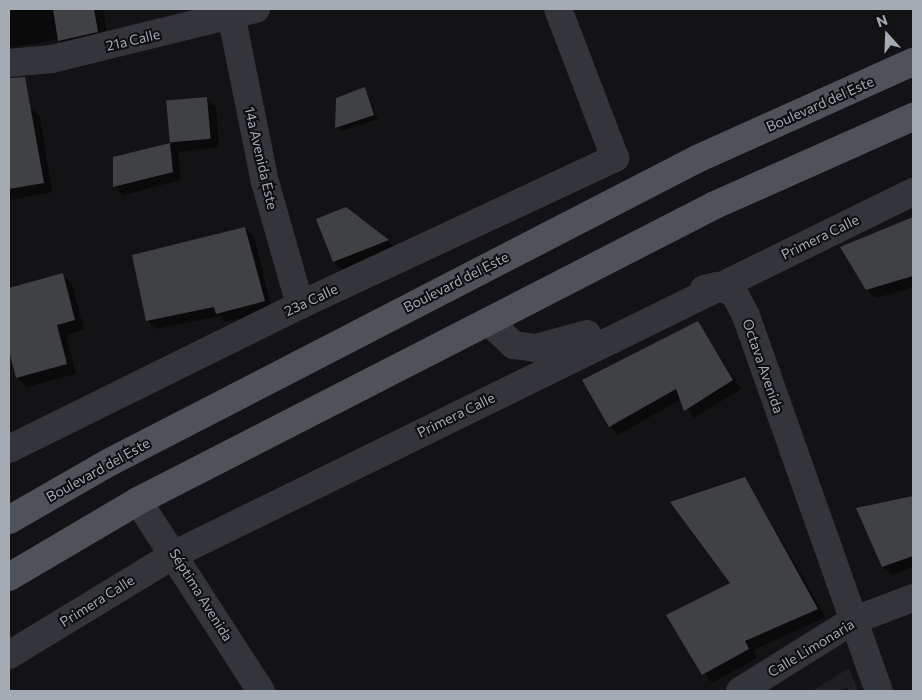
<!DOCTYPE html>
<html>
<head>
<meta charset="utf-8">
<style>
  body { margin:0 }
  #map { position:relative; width:922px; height:700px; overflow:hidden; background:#131315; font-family:Commissioner,sans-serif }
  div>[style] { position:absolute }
  .built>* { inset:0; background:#1f1f22 }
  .shadow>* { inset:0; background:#0007 }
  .building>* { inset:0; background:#3f4145; transform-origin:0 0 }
  .minor>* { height:28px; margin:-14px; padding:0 14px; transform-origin:14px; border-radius:14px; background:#34353a }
  .major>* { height:28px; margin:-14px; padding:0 14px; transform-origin:14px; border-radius:14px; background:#505259 }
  span { translate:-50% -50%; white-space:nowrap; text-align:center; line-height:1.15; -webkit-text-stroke:4px #0e0e10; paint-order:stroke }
  .street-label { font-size:14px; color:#a4abb5 }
  .frame { position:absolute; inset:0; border:10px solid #a4abb5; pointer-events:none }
  .north { position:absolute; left:862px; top:10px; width:50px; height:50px; -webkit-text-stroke:4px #0e0e10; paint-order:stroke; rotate:340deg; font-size:14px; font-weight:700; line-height:20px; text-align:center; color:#a4abb5 }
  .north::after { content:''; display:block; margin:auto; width:18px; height:22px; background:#a4abb5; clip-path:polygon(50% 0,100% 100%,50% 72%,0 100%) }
</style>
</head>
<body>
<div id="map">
  <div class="built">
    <i style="clip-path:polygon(849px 668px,858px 691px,812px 691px)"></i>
  </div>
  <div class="shadow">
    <i style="clip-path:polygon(9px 9px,103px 9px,108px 42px,70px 51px,59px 39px,9px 48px)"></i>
    <i style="clip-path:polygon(365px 89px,378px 119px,341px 131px,337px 127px)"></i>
    <i style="clip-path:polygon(207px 99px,216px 107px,219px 147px,178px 152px,181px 180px,123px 195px,115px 186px,114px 158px,171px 144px,167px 103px)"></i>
    <i style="clip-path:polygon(30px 107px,40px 117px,52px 192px,9px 200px,9px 110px)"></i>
    <i style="clip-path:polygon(346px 208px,388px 241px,396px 249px,343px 270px,334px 262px,317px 220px)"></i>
    <i style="clip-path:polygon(909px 220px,913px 225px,913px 287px,876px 298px,867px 289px)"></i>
    <i style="clip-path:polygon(245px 228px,254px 237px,272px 310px,226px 322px,220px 316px,156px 329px,147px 320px)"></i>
    <i style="clip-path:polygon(63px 275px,72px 284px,84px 330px,66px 335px,76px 374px,27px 387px,17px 378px,9px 346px,9px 289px)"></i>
    <i style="clip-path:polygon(698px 323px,741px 389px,694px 418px,681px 399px,618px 435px,610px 426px)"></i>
    <i style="clip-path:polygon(745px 478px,826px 617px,753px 650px,757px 658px,712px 683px,668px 616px,732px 584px)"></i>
    <i style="clip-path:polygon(909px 498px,913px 502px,913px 567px,892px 575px,883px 567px)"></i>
    <i style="clip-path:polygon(846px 688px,849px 691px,841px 691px)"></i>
  </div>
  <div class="building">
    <i style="clip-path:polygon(53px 9px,94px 9px,98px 32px,58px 41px)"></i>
    <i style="clip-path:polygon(25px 77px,44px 183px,9px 189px,9px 78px)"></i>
    <i style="clip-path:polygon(365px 87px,374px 115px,335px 128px,336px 98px)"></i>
    <i style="left:207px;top:97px;width:42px;height:41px;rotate:85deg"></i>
    <i style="clip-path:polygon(170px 143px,173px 172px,113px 187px,113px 157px)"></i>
    <i style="clip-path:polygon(346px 207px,389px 240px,333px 262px,316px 219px)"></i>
    <i style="clip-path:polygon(913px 217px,913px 276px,866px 290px,840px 247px)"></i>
    <i style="clip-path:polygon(245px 227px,265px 301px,216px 314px,214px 307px,146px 321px,132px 255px)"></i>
    <i style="clip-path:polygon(63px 273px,75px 320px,57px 325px,67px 364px,16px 378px,9px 351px,9px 288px)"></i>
    <i style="clip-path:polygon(698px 321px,733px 380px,684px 411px,676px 389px,609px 427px,582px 380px)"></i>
    <i style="clip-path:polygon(745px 477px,818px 609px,745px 641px,749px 649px,702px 675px,666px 615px,730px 583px,670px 502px)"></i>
    <i style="clip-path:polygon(913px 496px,913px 556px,882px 567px,856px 508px)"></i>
  </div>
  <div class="minor">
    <i style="left:230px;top:9px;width:177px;rotate:78.6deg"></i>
    <i style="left:265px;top:182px;width:128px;rotate:74.1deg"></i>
    <i style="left:9px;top:63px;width:43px;rotate:-5.3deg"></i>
    <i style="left:52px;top:59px;width:210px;rotate:-13.8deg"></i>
    <i style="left:704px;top:289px;width:13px;rotate:-13deg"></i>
    <i style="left:717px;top:286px;width:18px;rotate:22deg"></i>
    <i style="left:734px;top:293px;width:26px;rotate:62deg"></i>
    <i style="left:746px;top:316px;width:398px;rotate:70.5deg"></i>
    <i style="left:489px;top:322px;width:34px;rotate:43deg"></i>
    <i style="left:514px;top:345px;width:22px;rotate:8deg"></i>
    <i style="left:536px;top:348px;width:53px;rotate:-15.4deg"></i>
    <i style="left:9px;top:449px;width:325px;rotate:-26.3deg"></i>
    <i style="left:300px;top:305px;width:348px;rotate:-25deg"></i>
    <i style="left:615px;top:158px;width:160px;rotate:-110.9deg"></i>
    <i style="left:138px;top:501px;width:226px;rotate:57.1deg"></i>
    <i style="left:9px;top:655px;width:194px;rotate:-31.3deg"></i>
    <i style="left:175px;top:554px;width:822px;rotate:-26.13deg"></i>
    <i style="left:740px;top:691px;width:132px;rotate:-32deg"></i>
    <i style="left:852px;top:621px;width:65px;rotate:-20.7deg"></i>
  </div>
  <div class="major">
    <i style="left:9px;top:520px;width:116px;rotate:-29.9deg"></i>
    <i style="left:110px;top:462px;width:661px;rotate:-27.3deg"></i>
    <i style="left:697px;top:159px;width:237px;rotate:-24.2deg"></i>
    <i style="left:9px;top:577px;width:150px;rotate:-30.5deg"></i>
    <i style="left:138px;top:501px;width:648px;rotate:-27.16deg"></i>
    <i style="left:715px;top:205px;width:217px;rotate:-24deg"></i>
  </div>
  <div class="street-label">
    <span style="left:133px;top:40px;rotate:-13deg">21a Calle</span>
    <span style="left:820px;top:104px;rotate:-24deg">Boulevard del Este</span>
    <span style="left:261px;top:158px;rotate:77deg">14a Avenida Este</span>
    <span style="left:820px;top:237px;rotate:-26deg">Primera Calle</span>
    <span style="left:456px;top:282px;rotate:-27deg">Boulevard del Este</span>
    <span style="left:311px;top:300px;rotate:-25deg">23a Calle</span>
    <span style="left:763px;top:366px;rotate:71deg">Octava Avenida</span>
    <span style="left:456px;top:415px;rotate:-26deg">Primera Calle</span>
    <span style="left:98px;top:470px;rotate:-29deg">Boulevard del Este</span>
    <span style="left:201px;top:595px;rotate:58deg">Séptima Avenida</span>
    <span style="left:97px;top:601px;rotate:-32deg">Primera Calle</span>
    <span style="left:811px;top:648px;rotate:-31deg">Calle Limonaria</span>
  </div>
  <div class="frame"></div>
  <div class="north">N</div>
</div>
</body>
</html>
